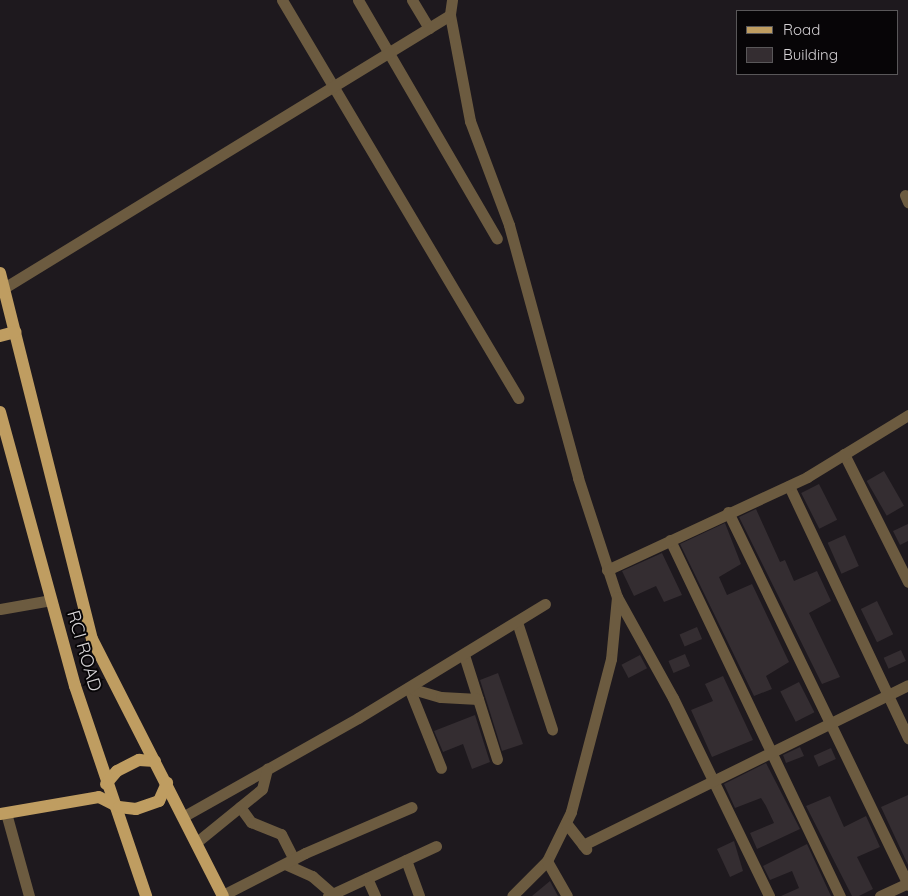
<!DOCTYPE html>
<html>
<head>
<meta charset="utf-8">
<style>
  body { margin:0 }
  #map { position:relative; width:908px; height:896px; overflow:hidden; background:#1e191e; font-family:Quicksand,sans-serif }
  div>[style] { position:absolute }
  .building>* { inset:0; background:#342d31; transform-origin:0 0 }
  .minor>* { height:11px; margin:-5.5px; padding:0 5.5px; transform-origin:5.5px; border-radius:5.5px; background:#6c5b40 }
  .major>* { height:12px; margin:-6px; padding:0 6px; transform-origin:6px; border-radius:6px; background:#bf9d61 }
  span { translate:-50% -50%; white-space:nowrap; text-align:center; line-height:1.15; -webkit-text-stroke:4px #070507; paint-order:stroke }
  .street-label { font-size:18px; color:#d5d2d5 }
  .legend { position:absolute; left:736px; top:10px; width:162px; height:65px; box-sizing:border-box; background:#070507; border:1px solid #595759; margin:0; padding:6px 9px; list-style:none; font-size:15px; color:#d5d2d5 }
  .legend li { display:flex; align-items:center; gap:10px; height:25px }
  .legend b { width:25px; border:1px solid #595759 }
</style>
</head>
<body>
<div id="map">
  <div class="building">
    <i style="left:884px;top:471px;width:40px;height:20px;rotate:60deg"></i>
    <i style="left:819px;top:484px;width:40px;height:20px;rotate:63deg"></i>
    <i style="clip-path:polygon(756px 509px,780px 562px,785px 560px,794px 581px,817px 571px,831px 601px,809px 613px,840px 677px,822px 684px,815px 670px,739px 517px)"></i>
    <i style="clip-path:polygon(725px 523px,741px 564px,719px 577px,727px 595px,752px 584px,789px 662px,766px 676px,772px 689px,754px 696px,680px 544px)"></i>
    <i style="clip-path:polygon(908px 524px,908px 541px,900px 545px,893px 531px)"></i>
    <i style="left:845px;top:535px;width:34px;height:19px;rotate:66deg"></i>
    <i style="clip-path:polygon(662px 553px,682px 595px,664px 602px,656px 586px,634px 596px,622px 571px)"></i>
    <i style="left:877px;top:601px;width:37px;height:18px;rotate:64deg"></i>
    <i style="left:697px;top:627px;width:13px;height:19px;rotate:67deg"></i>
    <i style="left:901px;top:650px;width:12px;height:19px;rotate:66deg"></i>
    <i style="left:685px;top:654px;width:13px;height:18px;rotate:67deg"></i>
    <i style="left:640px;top:655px;width:15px;height:21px;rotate:62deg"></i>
    <i style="clip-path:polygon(498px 673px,523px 744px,502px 751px,480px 680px)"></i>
    <i style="clip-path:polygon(723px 676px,753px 740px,712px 757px,691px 710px,713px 701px,705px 684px)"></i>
    <i style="left:799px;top:682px;width:34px;height:21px;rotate:63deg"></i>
    <i style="clip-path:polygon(475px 715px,490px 762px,472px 769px,463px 744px,443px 752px,434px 731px)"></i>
    <i style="clip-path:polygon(800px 747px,804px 756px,786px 763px,783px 755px)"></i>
    <i style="left:831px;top:748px;width:12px;height:19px;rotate:66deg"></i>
    <i style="clip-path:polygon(766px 763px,800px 829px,757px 849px,750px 833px,774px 823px,766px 806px,761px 798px,735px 808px,724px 784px)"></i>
    <i style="clip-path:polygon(908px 795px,908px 865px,881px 807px)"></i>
    <i style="clip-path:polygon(830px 796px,844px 827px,866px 816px,880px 847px,857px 857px,873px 889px,859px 896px,852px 896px,806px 806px)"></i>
    <i style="clip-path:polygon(734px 841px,743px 871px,730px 877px,717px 849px)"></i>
    <i style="clip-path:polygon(807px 844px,831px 896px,781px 896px,799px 888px,792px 871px,770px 880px,763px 866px)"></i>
    <i style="clip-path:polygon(550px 881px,558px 896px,532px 896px)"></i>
  </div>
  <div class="minor">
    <i style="left:282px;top:0;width:463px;rotate:59.3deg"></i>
    <i style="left:358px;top:0;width:276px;rotate:59.8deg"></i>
    <i style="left:412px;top:0;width:33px;rotate:59deg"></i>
    <i style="left:452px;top:0;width:15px;rotate:98deg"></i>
    <i style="left:450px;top:15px;width:108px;rotate:79.3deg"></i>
    <i style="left:470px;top:121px;width:111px;rotate:69.4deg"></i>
    <i style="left:509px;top:225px;width:262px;rotate:74.7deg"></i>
    <i style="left:578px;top:478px;width:125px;rotate:71.9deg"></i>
    <i style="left:617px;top:597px;width:62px;rotate:95.5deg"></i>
    <i style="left:611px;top:659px;width:158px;rotate:104.7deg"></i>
    <i style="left:571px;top:812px;width:55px;rotate:116.1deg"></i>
    <i style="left:547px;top:861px;width:49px;rotate:135deg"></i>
    <i style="left:905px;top:195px;width:8px;rotate:67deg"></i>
    <i style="left:4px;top:288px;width:523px;rotate:-31.47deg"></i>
    <i style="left:844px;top:454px;width:143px;rotate:63.4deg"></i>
    <i style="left:789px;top:486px;width:279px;rotate:64.7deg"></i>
    <i style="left:728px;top:512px;width:414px;rotate:64.2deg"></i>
    <i style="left:670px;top:540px;width:395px;rotate:64.5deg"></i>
    <i style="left:607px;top:570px;width:221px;rotate:-24.9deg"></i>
    <i style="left:807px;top:477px;width:119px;rotate:-31.5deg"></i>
    <i style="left:617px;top:597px;width:115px;rotate:61deg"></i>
    <i style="left:673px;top:698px;width:220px;rotate:64.1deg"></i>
    <i style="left:0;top:609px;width:52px;rotate:-10deg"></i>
    <i style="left:517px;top:622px;width:113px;rotate:71.9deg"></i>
    <i style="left:464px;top:655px;width:109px;rotate:72.4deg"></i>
    <i style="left:409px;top:688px;width:86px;rotate:68.2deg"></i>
    <i style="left:409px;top:688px;width:33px;rotate:16deg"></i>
    <i style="left:441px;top:697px;width:37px;rotate:3deg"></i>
    <i style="left:240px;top:807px;width:19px;rotate:54deg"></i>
    <i style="left:251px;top:822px;width:32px;rotate:22deg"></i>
    <i style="left:281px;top:834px;width:28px;rotate:63deg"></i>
    <i style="left:6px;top:813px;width:86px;rotate:74.5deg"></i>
    <i style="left:186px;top:815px;width:197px;rotate:-29.4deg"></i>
    <i style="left:358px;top:718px;width:219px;rotate:-31.4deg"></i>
    <i style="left:566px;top:823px;width:33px;rotate:52deg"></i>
    <i style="left:198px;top:841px;width:82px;rotate:-39.1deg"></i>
    <i style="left:262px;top:789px;width:21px;rotate:-76deg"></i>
    <i style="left:583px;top:845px;width:362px;rotate:-26.2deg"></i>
    <i style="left:406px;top:860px;width:38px;rotate:70deg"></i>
    <i style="left:547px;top:861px;width:40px;rotate:60.3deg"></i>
    <i style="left:285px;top:864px;width:30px;rotate:24deg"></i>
    <i style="left:312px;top:876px;width:28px;rotate:41deg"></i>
    <i style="left:367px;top:878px;width:20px;rotate:66deg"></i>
    <i style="left:223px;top:895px;width:92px;rotate:-27.1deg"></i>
    <i style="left:305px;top:853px;width:116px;rotate:-23.3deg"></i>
    <i style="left:328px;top:896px;width:119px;rotate:-24.8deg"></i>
    <i style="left:880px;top:896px;width:31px;rotate:-25deg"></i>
  </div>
  <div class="major">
    <i style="left:0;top:273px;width:377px;rotate:75.9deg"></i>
    <i style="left:92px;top:639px;width:288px;rotate:63deg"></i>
    <i style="left:0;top:336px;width:16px;rotate:-15deg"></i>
    <i style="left:0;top:412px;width:284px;rotate:74.7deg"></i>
    <i style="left:75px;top:686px;width:222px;rotate:71.3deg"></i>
    <i style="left:106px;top:784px;width:17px;rotate:-50deg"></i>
    <i style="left:117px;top:771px;width:25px;rotate:-27deg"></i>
    <i style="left:139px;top:760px;width:16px;rotate:4deg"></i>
    <i style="left:0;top:814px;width:100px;rotate:-9.7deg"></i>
    <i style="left:99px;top:797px;width:22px;rotate:27deg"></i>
    <i style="left:119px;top:807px;width:17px;rotate:7deg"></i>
    <i style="left:136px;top:809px;width:24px;rotate:-19deg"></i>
    <i style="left:159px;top:801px;width:20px;rotate:-66deg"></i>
  </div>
  <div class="street-label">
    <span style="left:84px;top:651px;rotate:74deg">RCI ROAD</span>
  </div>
  <ul class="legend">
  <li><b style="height:6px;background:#bf9d61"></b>Road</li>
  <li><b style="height:14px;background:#342d31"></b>Building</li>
  </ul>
</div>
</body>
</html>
